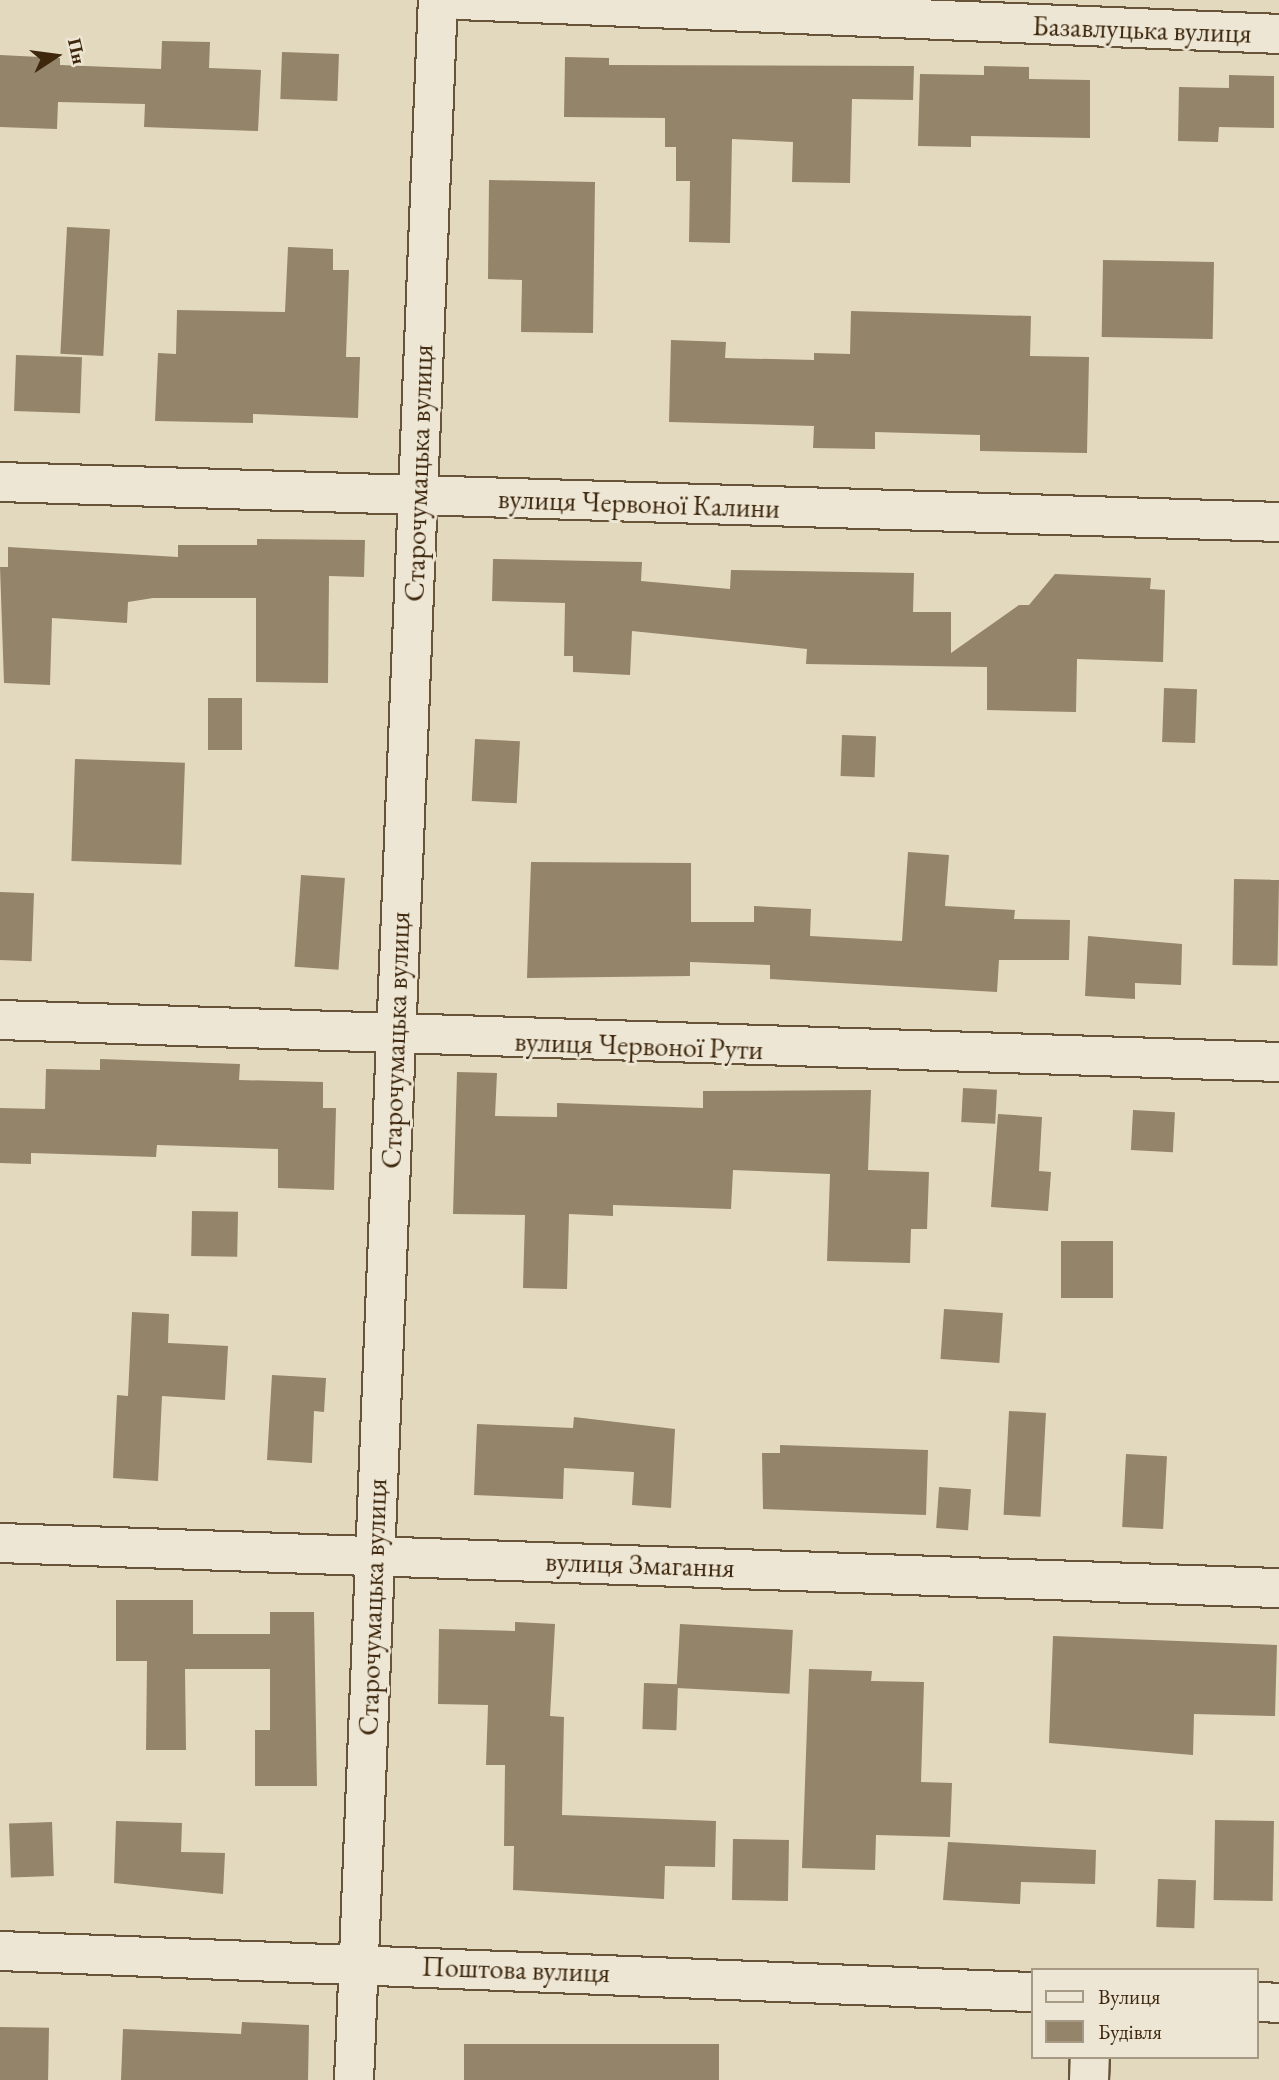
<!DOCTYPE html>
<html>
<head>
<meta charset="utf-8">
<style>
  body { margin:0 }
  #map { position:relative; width:1279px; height:2080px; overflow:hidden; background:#e3d9bf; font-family:"EB Garamond",serif }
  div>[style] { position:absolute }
  .building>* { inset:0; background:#948469; transform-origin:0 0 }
  .roads { filter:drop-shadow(2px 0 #675439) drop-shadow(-2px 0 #675439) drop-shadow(0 2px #675439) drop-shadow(0 -2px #675439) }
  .minor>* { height:38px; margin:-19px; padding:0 19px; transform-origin:19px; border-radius:19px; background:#ede6d5 }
  .tertiary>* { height:38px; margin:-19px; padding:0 19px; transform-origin:19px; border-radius:19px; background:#ede6d5 }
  span { translate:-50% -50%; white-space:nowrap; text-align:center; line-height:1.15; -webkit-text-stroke:6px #ede6d5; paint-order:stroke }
  .street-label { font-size:28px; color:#3e270c }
  .legend { position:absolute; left:1031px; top:1968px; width:228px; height:91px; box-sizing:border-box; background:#ede6d5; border:2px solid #a79a85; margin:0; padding:9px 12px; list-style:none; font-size:21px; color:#3e270c }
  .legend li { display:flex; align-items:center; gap:14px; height:35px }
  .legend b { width:35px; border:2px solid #a79a85 }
  .north { position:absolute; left:21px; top:21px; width:70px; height:70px; -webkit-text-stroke:5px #ede6d5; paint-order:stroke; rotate:77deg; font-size:19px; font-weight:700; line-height:28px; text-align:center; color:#3e270c }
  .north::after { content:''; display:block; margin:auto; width:24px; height:32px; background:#3e270c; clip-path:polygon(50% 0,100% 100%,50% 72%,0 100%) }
</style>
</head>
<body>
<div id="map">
  <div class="building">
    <i style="clip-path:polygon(162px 41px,210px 42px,209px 68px,261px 70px,258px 131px,144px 127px,145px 104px,58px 102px,57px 129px,0 127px,0 55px,60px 58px,60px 65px,161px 69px)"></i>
    <i style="left:282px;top:52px;width:57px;height:47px;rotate:2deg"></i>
    <i style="clip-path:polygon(565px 57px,609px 58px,609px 65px,914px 66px,913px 100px,852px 99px,850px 183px,792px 182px,793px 142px,732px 139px,730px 243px,689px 242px,690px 181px,676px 181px,676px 147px,665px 147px,665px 118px,564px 117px)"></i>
    <i style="clip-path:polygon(984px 66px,1029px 67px,1029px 79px,1090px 80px,1090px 138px,971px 136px,971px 147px,918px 146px,920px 74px,984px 75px)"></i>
    <i style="clip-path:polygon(1229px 75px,1274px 76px,1274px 128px,1219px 127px,1218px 142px,1178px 141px,1179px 87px,1229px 88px)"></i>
    <i style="clip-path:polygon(489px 180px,595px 182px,593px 333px,521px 332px,522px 280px,488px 279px)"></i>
    <i style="left:67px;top:227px;width:43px;height:127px;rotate:3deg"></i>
    <i style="clip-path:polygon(288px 247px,333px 249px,333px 270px,349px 270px,346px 357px,360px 357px,358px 418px,253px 414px,253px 423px,155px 421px,158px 353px,176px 354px,177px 310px,285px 312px)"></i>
    <i style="left:1103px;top:260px;width:111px;height:77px;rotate:1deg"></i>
    <i style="clip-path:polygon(851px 311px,1031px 316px,1030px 356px,1089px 357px,1087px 453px,980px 451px,980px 435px,875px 432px,875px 449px,813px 448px,814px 426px,669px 422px,671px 340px,726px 342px,725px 358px,814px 360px,814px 353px,850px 354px)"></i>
    <i style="left:16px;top:355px;width:66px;height:56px;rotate:2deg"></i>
    <i style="clip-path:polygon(257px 539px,365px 540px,364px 577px,329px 576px,328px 683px,256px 682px,256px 598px,153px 598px,128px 602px,127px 623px,52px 618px,50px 685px,4px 683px,0 567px,8px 567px,8px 547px,178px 557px,178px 545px,257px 545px)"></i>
    <i style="clip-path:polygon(493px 559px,642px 562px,641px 581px,730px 589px,731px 570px,914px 573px,913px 612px,951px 612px,951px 653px,1019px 605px,1029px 605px,1055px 574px,1151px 578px,1150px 589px,1165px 590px,1163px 662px,1077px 659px,1076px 712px,987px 710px,987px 667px,806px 664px,807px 649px,632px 631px,630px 675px,573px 672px,573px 656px,564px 656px,565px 603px,492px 601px)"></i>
    <i style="left:1164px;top:688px;width:33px;height:54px;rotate:2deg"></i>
    <i style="left:208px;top:698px;width:34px;height:52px"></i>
    <i style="left:842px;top:735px;width:34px;height:41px;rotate:2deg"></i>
    <i style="left:475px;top:739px;width:45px;height:62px;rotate:3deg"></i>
    <i style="left:75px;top:759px;width:110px;height:102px;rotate:2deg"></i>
    <i style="clip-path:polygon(908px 852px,949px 855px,945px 906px,1015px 910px,1014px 919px,1070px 920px,1069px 960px,999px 960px,997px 992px,770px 979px,770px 965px,690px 962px,690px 976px,527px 978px,531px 862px,691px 863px,691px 922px,754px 922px,754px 906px,811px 909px,810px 936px,902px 941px)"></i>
    <i style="left:301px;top:875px;width:44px;height:92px;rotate:4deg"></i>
    <i style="left:1234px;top:879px;width:45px;height:86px;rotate:1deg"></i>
    <i style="left:0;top:892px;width:34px;height:68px;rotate:2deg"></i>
    <i style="clip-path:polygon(1088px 936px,1182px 944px,1181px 985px,1135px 983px,1135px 999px,1085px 996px)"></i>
    <i style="clip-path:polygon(100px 1059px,240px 1064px,239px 1080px,323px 1082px,323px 1108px,336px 1108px,334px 1190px,278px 1188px,278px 1149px,157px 1145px,156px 1157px,31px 1153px,31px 1164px,0 1163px,0 1108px,45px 1109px,46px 1069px,100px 1070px)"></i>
    <i style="clip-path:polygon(457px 1072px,497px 1073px,495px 1116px,557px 1117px,557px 1103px,703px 1108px,703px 1091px,871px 1090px,868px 1170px,929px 1172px,927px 1229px,911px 1229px,910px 1263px,827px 1261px,830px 1174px,733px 1170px,731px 1209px,613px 1205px,613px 1216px,569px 1214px,567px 1289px,523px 1288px,525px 1215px,453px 1214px)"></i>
    <i style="left:963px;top:1088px;width:34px;height:34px;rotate:3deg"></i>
    <i style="left:1133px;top:1110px;width:42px;height:40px;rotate:3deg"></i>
    <i style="clip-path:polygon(998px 1114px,1042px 1117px,1039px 1171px,1051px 1172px,1048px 1211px,991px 1207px)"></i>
    <i style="left:192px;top:1211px;width:46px;height:45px;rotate:1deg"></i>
    <i style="left:1061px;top:1241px;width:52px;height:57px"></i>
    <i style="left:944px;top:1309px;width:59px;height:50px;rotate:4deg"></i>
    <i style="clip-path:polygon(132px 1312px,169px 1314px,168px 1343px,228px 1346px,225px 1400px,162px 1396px,158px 1481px,113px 1478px,117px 1395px,128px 1396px)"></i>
    <i style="clip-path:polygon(272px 1375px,326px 1378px,324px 1412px,314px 1411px,312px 1463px,267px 1460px)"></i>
    <i style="left:1009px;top:1411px;width:37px;height:104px;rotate:3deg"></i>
    <i style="clip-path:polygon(574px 1417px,675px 1429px,671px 1508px,632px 1505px,634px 1472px,564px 1468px,563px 1499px,474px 1495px,477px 1424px,573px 1428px)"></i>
    <i style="clip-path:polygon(780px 1445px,928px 1450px,926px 1515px,763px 1509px,762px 1453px,780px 1453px)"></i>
    <i style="left:1126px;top:1454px;width:41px;height:73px;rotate:3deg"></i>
    <i style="left:939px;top:1487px;width:32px;height:41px;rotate:4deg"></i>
    <i style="clip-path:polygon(116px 1600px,193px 1600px,193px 1634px,270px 1634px,270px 1612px,314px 1612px,317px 1786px,255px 1786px,255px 1730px,270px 1730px,270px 1669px,185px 1669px,186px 1750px,146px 1750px,147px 1661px,116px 1661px)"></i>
    <i style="clip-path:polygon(515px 1622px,555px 1624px,550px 1716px,564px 1717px,562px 1815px,716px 1821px,715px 1867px,665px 1866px,664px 1899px,513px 1890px,514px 1846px,504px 1846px,505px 1765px,486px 1765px,488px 1705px,438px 1704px,439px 1629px,515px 1631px)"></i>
    <i style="left:680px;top:1624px;width:113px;height:64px;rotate:3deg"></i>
    <i style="clip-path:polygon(1053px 1636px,1277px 1645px,1275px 1716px,1194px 1714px,1193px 1755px,1049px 1743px)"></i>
    <i style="clip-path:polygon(809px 1669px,872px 1671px,871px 1681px,924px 1682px,921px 1782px,952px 1783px,950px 1837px,876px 1835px,875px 1870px,802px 1868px)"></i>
    <i style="left:644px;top:1683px;width:34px;height:46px;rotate:2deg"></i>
    <i style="left:1215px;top:1820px;width:59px;height:80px;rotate:1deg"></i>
    <i style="clip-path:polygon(116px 1821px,182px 1823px,181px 1852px,225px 1853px,223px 1894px,114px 1883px)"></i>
    <i style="left:52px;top:1822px;width:54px;height:43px;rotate:88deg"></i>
    <i style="left:733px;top:1839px;width:56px;height:61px;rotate:1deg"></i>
    <i style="clip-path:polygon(948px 1842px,1096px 1850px,1095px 1884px,1021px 1882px,1020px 1904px,943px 1900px)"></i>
    <i style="left:1158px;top:1879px;width:38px;height:48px;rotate:2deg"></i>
    <i style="clip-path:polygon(242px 2022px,309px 2025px,308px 2080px,121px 2080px,123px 2029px,241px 2034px)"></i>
    <i style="left:0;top:2027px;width:49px;height:53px;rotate:1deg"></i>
    <i style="left:464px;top:2044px;width:255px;height:36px"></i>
  </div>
  <div class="roads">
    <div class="minor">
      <i style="left:459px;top:0;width:821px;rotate:2.37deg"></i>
      <i style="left:0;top:482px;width:1280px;rotate:1.79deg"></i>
      <i style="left:0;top:1020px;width:1280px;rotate:1.88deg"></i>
      <i style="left:0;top:1543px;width:1280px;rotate:2.02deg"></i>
      <i style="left:0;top:1951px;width:1033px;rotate:2.28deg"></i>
      <i style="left:1256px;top:2002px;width:23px;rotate:2deg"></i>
      <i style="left:1089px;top:2080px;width:23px;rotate:-88deg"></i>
    </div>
    <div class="tertiary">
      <i style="left:354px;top:2080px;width:2082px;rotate:-87.69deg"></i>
    </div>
  </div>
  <div class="street-label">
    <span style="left:1142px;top:29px;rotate:2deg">Базавлуцька вулиця</span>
    <span style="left:418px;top:473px;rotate:-88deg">Старочумацька вулиця</span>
    <span style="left:639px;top:503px;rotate:2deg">вулиця Червоної Калини</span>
    <span style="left:395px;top:1040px;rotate:-88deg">Старочумацька вулиця</span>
    <span style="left:639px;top:1045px;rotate:2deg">вулиця Червоної Рути</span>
    <span style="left:640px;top:1564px;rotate:2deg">вулиця Змагання</span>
    <span style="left:372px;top:1607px;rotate:-88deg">Старочумацька вулиця</span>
    <span style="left:516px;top:1969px;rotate:2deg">Поштова вулиця</span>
  </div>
  <ul class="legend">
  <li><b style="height:9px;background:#ede6d5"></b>Вулиця</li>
  <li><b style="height:19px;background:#948469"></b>Будівля</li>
  </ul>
  <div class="north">Пн</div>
</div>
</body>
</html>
